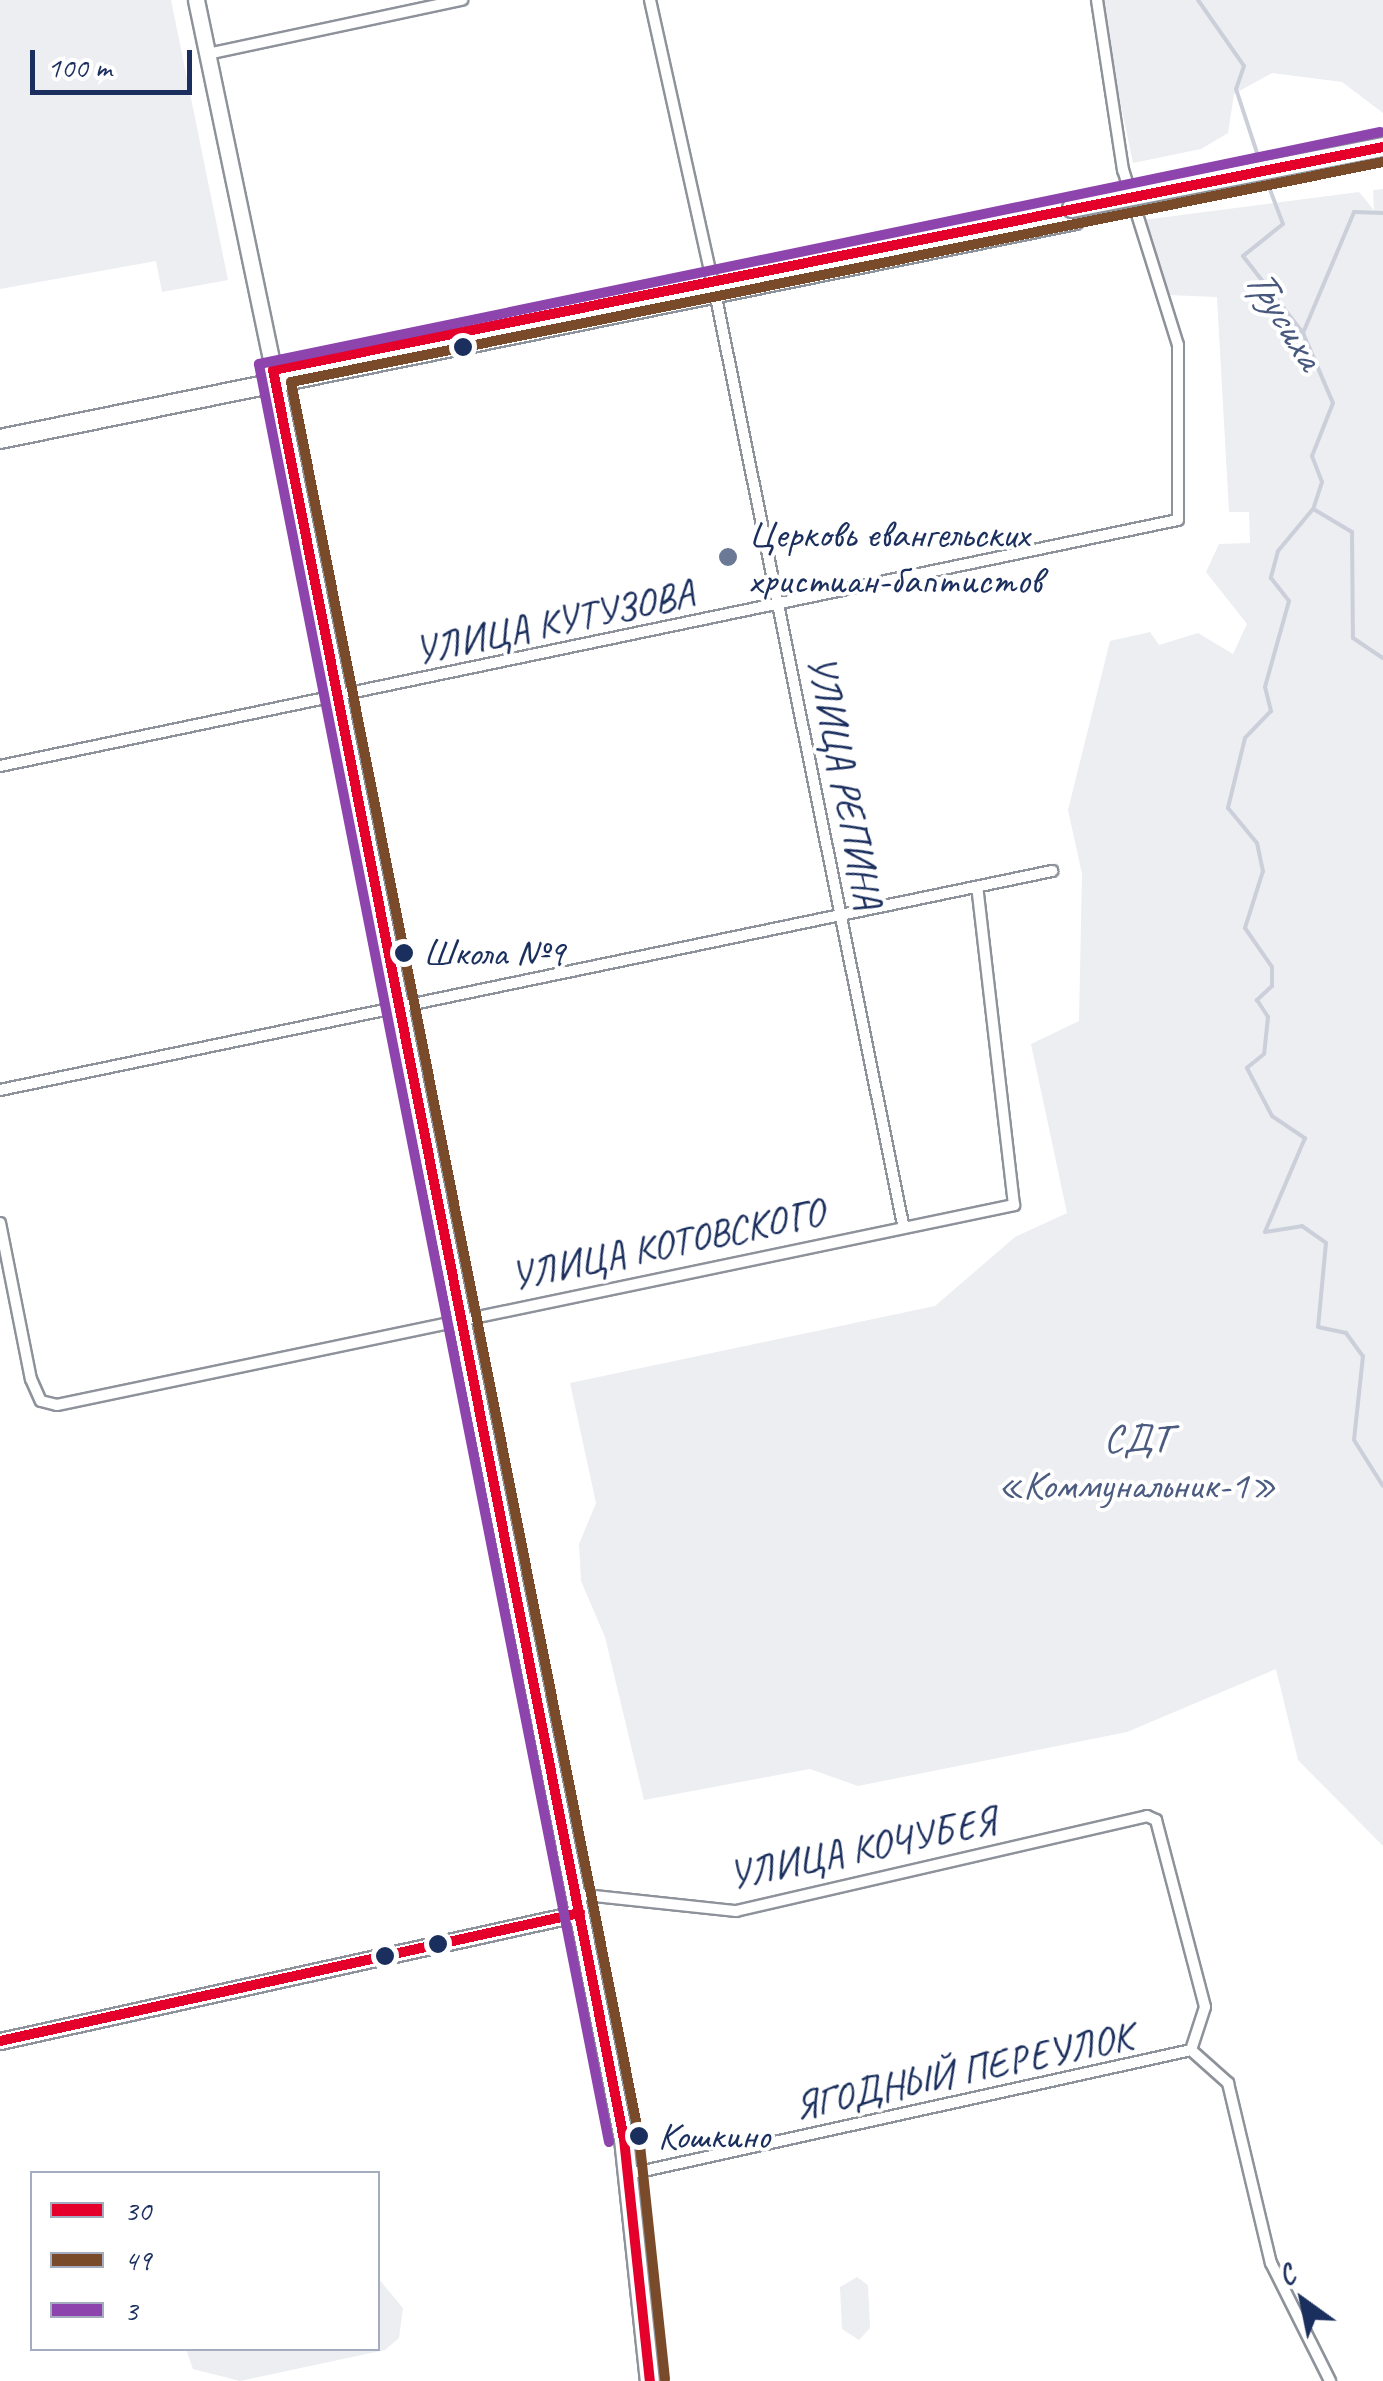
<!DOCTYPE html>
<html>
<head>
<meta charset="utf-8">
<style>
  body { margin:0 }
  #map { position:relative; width:1383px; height:2381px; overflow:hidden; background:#fff; font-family:Caveat,sans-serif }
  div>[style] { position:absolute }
  .green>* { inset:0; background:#edeef2 }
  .stream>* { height:4px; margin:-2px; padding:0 2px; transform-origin:2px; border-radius:2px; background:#cbcfda }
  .roads { filter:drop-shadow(2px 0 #8e929a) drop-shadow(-2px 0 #8e929a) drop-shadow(0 2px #8e929a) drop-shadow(0 -2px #8e929a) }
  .street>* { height:10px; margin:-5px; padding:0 5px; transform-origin:5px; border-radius:5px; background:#fff }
  .secondary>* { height:15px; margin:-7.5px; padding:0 7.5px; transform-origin:7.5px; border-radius:7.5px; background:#fff }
  .primary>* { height:18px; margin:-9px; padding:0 9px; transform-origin:9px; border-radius:9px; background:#fff }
  .bridges { filter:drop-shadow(2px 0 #8e929a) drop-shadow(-2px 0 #8e929a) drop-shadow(0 2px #8e929a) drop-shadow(0 -2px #8e929a) }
  .primary-bridge>* { height:18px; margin:-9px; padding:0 9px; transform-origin:9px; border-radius:9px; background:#fff }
  .bus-1>* { height:10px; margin:-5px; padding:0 5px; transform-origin:5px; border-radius:5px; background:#e4002b }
  .bus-2>* { height:10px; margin:-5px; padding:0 5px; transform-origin:5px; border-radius:5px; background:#7a4b2a }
  .bus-3>* { height:10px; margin:-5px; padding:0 5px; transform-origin:5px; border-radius:5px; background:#8e44ad }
  .dots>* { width:28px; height:28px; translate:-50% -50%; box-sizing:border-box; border:5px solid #fff; border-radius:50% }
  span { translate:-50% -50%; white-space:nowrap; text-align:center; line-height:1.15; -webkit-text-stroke:8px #fff; paint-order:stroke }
  .bus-label { font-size:38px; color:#1b2f5e }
  .left { translate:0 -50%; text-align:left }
  .poi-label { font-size:40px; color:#1b2f5e }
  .street-label { font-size:40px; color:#1b2f5e }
  .park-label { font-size:40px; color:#4c5c80 }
  .water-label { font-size:42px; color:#49597e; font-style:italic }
  .legend { position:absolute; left:30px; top:2171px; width:350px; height:180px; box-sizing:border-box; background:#fff; border:2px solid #a4acbf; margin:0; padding:12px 18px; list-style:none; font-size:30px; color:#1b2f5e }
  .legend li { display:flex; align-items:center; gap:20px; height:50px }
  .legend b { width:50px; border:2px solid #a4acbf }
  .north { position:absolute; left:1253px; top:2251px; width:100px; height:100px; -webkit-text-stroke:8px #fff; paint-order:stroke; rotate:327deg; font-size:28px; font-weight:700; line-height:40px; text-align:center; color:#1b2f5e }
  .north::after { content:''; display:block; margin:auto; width:35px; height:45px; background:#1b2f5e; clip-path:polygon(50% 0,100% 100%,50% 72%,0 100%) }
  .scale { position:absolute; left:30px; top:50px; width:162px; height:45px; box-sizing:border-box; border:5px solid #1b2f5e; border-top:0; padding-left:12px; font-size:30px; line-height:35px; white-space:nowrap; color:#1b2f5e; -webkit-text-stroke:8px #fff; paint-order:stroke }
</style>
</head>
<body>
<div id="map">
  <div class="green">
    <i style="clip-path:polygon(0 0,171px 0,228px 280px,162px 292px,156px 261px,0 289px)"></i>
    <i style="clip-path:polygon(1099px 0,1383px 0,1383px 113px,1342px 82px,1272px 73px,1234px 94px,1228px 133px,1201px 149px,1133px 163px)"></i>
    <i style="clip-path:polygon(1383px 189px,1383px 1846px,1298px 1760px,1276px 1669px,1127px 1732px,858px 1786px,810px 1769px,644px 1800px,605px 1637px,581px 1581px,579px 1544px,596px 1503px,570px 1383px,935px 1306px,1015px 1237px,1067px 1213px,1031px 1044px,1079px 1021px,1082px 874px,1068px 810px,1110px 641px,1150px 632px,1159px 645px,1198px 633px,1233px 654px,1247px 624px,1206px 572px,1219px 544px,1250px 543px,1249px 512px,1229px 512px,1217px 297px,1168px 295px,1143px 220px,1359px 192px,1374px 210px,1373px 190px)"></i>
    <i style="clip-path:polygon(857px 2277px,868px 2285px,870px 2328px,859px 2340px,842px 2329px,840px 2287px)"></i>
    <i style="clip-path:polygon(378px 2278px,403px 2308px,399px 2338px,385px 2350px,240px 2381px,193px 2369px,186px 2349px,378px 2348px)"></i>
  </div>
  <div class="stream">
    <i style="left:1198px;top:0;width:80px;rotate:55.1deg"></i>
    <i style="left:1244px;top:66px;width:24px;rotate:109deg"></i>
    <i style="left:1236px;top:89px;width:80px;rotate:71.8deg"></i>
    <i style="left:1266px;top:179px;width:48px;rotate:69.3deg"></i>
    <i style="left:1283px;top:224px;width:51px;rotate:141.3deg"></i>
    <i style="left:1243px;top:256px;width:98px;rotate:52.1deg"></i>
    <i style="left:1303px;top:333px;width:76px;rotate:66.8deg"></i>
    <i style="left:1333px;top:403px;width:57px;rotate:111.6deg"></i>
    <i style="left:1312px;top:456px;width:28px;rotate:69deg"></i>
    <i style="left:1322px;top:482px;width:28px;rotate:108deg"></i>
    <i style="left:1313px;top:509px;width:55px;rotate:129.8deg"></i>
    <i style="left:1278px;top:551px;width:28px;rotate:105deg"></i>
    <i style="left:1271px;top:578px;width:29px;rotate:52deg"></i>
    <i style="left:1289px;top:601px;width:89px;rotate:105.6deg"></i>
    <i style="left:1265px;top:687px;width:25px;rotate:76deg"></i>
    <i style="left:1271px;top:711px;width:37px;rotate:134deg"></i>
    <i style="left:1245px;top:738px;width:72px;rotate:103.7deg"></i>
    <i style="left:1228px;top:808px;width:45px;rotate:50.4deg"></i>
    <i style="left:1257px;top:843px;width:29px;rotate:78deg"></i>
    <i style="left:1263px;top:871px;width:60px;rotate:107.5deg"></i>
    <i style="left:1245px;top:928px;width:47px;rotate:55.3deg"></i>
    <i style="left:1272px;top:967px;width:19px;rotate:90deg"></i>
    <i style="left:1272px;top:986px;width:21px;rotate:137deg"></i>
    <i style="left:1257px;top:1000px;width:20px;rotate:57deg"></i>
    <i style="left:1268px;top:1017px;width:37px;rotate:96deg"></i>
    <i style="left:1264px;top:1054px;width:22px;rotate:141deg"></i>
    <i style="left:1247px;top:1068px;width:54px;rotate:62.5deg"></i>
    <i style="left:1272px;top:1116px;width:40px;rotate:34deg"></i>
    <i style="left:1305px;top:1138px;width:102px;rotate:113.1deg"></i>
    <i style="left:1265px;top:1232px;width:37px;rotate:-9deg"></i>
    <i style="left:1302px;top:1226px;width:29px;rotate:35deg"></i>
    <i style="left:1326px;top:1243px;width:84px;rotate:95.4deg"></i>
    <i style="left:1318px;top:1327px;width:29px;rotate:12deg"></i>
    <i style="left:1346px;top:1333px;width:29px;rotate:54deg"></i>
    <i style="left:1363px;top:1356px;width:84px;rotate:96.1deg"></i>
    <i style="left:1354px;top:1440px;width:54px;rotate:57.8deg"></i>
    <i style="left:1303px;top:333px;width:131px;rotate:-67.1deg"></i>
    <i style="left:1354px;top:212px;width:29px;rotate:2deg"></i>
    <i style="left:1315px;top:510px;width:43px;rotate:30.7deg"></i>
    <i style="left:1352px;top:532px;width:106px;rotate:89.5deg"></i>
    <i style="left:1353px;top:638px;width:36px;rotate:34deg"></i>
  </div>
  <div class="roads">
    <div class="street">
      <i style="left:650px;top:0;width:287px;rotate:77.5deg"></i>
      <i style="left:207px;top:54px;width:261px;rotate:-12deg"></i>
      <i style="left:715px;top:292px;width:951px;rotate:78.6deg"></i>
      <i style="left:0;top:766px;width:1203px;rotate:-11.8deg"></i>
      <i style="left:1178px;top:520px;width:175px;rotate:-90deg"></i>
      <i style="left:1178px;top:345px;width:183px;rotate:-107.4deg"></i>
      <i style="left:1123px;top:170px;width:172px;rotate:-98.7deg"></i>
      <i style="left:0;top:1090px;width:1075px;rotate:-11.76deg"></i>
      <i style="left:0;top:1223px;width:159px;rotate:78.8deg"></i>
      <i style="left:31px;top:1379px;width:24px;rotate:66deg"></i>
      <i style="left:41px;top:1401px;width:16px;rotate:14deg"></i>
      <i style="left:57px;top:1405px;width:978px;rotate:-11.8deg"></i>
      <i style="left:1014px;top:1205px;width:320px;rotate:-96.6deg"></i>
      <i style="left:576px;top:1894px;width:161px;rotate:6.1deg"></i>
      <i style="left:736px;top:1911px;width:422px;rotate:-13deg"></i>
      <i style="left:1147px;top:1816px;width:10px;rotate:24deg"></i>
      <i style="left:1156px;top:1820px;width:193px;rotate:75.3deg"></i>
      <i style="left:1205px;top:2007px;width:45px;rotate:108deg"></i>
      <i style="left:1191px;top:2050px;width:50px;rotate:41.7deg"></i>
      <i style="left:1228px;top:2083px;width:185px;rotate:76.6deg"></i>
      <i style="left:1271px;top:2263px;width:132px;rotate:63.4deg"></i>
      <i style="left:630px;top:2174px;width:575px;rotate:-12.46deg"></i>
    </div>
    <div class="secondary">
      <i style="left:196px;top:0;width:378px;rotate:78.2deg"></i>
      <i style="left:0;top:2041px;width:594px;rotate:-12.45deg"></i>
    </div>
    <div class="primary">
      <i style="left:273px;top:370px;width:1803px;rotate:78.78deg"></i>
      <i style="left:624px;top:2139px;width:243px;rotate:83.9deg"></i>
      <i style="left:0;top:439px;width:1097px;rotate:-11.51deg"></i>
    </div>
  </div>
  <div class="bridges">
    <div class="primary-bridge">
      <i style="left:1072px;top:208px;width:317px;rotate:-11.1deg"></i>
    </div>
  </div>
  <div class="bus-1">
    <i style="left:273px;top:370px;width:1803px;rotate:78.78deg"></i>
    <i style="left:624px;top:2139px;width:243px;rotate:83.9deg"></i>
    <i style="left:273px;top:370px;width:1132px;rotate:-11.36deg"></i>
    <i style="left:0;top:2041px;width:594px;rotate:-12.45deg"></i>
  </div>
  <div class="bus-2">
    <i style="left:665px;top:2379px;width:244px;rotate:-96.1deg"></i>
    <i style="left:639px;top:2136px;width:1788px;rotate:-101.22deg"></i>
    <i style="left:291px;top:382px;width:1114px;rotate:-11.39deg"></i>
  </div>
  <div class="bus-3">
    <i style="left:609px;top:2142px;width:1812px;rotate:-101.14deg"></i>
    <i style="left:259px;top:364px;width:1145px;rotate:-11.69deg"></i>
  </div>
  <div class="dots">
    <i style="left:463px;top:347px;background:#1b2f5e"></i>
    <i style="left:728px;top:557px;background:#6b7896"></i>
    <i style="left:404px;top:953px;background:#1b2f5e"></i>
    <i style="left:438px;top:1944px;background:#1b2f5e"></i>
    <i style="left:385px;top:1956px;background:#1b2f5e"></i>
    <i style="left:639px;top:2136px;background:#1b2f5e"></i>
  </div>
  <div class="bus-label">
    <span class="left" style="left:423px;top:953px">Школа №9</span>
    <span class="left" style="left:658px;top:2136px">Кошкино</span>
  </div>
  <div class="poi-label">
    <span class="left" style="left:748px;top:557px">Церковь евангельских<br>христиан-баптистов</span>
  </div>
  <div class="street-label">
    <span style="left:554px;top:622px;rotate:-12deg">УЛИЦА КУТУЗОВА</span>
    <span style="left:845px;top:782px;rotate:79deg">УЛИЦА РЕПИНА</span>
    <span style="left:667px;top:1244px;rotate:-12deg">УЛИЦА КОТОВСКОГО</span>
    <span style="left:862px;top:1848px;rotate:-12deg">УЛИЦА КОЧУБЕЯ</span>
    <span style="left:963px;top:2071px;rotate:-12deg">ЯГОДНЫЙ ПЕРЕУЛОК</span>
  </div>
  <div class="park-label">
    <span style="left:1137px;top:1462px">СДТ<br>«Коммунальник-1»</span>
  </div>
  <div class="water-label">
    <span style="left:1284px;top:318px;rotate:58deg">Трусиха</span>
  </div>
  <ul class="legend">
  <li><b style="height:12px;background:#e4002b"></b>30</li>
  <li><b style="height:12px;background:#7a4b2a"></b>49</li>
  <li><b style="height:12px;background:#8e44ad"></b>3</li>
  </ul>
  <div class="north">С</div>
  <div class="scale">100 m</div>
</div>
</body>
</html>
